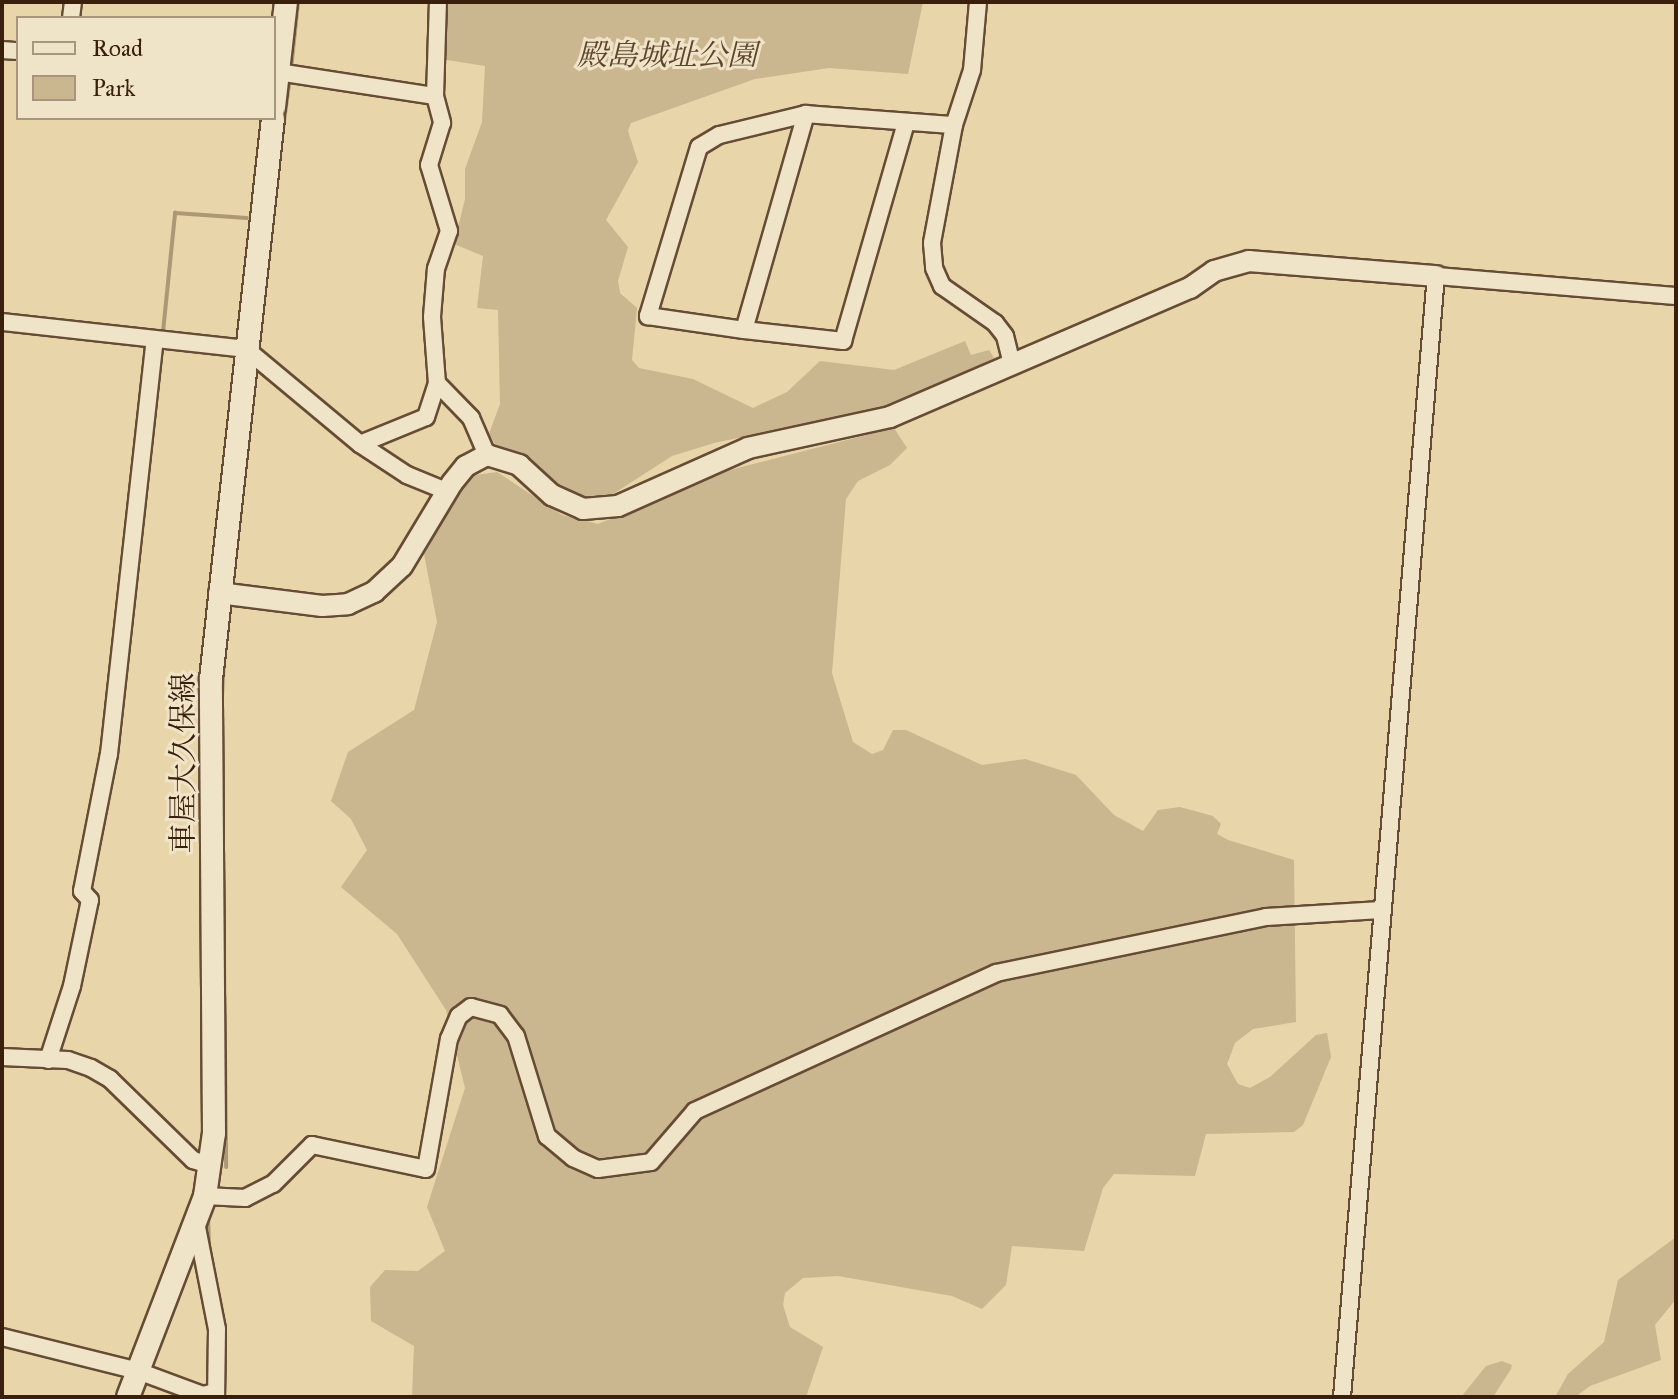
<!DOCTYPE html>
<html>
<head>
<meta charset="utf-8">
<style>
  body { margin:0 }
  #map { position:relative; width:1678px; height:1399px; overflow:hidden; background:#e8d5aa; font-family:"IM FELL Great Primer","Noto Serif JP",serif }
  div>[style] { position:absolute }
  .green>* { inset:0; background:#cab68f }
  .stream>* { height:4px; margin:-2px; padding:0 2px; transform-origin:2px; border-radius:2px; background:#ad9774 }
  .roads { filter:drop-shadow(2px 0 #664c34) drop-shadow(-2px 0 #664c34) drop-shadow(0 2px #664c34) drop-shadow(0 -2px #664c34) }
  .minor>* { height:16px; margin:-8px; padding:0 8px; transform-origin:8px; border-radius:8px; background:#f0e4c8 }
  .tertiary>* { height:20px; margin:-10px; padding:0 10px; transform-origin:10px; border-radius:10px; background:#f0e4c8 }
  .secondary>* { height:22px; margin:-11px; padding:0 11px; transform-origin:11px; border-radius:11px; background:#f0e4c8 }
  span { translate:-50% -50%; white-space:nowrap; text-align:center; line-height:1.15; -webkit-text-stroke:6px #f0e4c8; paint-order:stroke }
  .park-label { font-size:30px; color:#5e452d; font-style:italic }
  .street-label { font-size:30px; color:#3a1f0c }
  .frame { position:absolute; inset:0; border:4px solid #3a1f0c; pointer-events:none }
  .legend { position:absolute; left:16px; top:16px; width:260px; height:104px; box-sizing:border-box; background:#f0e4c8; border:2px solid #a7957d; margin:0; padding:10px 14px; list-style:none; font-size:24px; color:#3a1f0c }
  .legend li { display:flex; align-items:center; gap:16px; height:40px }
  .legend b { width:40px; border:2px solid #a7957d }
</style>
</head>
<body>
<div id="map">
  <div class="green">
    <i style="clip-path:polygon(459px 2px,923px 2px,908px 74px,829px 68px,755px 79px,631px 123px,628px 131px,638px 162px,606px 220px,628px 247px,618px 281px,620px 293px,637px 308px,632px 360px,639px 368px,693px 379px,753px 408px,787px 392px,820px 361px,894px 370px,965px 341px,971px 355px,989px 350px,994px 358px,899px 404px,714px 443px,672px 456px,613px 494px,577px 497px,559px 492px,518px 456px,496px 446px,489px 434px,500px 404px,498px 310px,477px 308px,483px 256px,454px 244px,465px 199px,465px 169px,482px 122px,485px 66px,441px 59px,446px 4px)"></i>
    <i style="clip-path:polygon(894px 428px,907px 448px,890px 465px,858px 481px,846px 499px,832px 673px,853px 742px,872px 754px,883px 750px,893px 730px,906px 730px,982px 765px,1025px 759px,1076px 775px,1114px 815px,1143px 831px,1158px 810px,1180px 807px,1213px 816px,1221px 824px,1217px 834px,1228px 840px,1294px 860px,1296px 1022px,1253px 1029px,1235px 1043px,1227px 1064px,1238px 1084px,1250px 1088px,1270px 1077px,1316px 1035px,1327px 1033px,1331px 1057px,1303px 1125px,1294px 1132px,1206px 1134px,1195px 1176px,1114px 1174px,1103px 1188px,1084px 1251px,1012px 1246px,1006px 1285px,982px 1309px,952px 1296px,838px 1276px,803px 1278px,785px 1293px,783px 1305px,790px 1327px,823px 1347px,806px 1397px,412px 1397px,414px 1346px,371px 1321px,370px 1287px,385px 1270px,418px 1271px,445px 1251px,427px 1207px,465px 1088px,446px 1010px,397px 934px,341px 887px,367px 850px,351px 819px,331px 801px,348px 752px,414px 710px,437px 622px,424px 554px,456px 489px,475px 475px,497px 472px,562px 515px,598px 524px,726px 471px)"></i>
    <i style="clip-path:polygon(1676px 1237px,1676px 1299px,1655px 1325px,1661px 1360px,1590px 1386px,1575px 1397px,1555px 1397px,1568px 1374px,1604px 1342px,1618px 1280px)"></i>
    <i style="clip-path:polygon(1502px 1361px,1512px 1365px,1511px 1369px,1493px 1397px,1461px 1397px,1486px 1366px)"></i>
  </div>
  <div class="stream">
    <i style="left:291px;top:69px;width:67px;rotate:-84deg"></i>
    <i style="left:282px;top:136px;width:60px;rotate:-82.3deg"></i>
    <i style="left:163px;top:332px;width:120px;rotate:-84.2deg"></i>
    <i style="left:175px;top:213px;width:72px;rotate:4deg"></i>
    <i style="left:222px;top:697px;width:40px;rotate:-87.1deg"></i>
    <i style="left:223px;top:865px;width:302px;rotate:89.4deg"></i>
    <i style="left:208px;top:1217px;width:31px;rotate:88deg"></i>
  </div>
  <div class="roads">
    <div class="minor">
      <i style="left:978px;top:2px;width:68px;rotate:95deg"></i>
      <i style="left:972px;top:70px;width:58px;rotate:108.1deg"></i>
      <i style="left:954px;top:125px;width:120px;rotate:100.6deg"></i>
      <i style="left:932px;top:243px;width:25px;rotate:85deg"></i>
      <i style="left:934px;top:268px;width:20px;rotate:66deg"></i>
      <i style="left:942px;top:286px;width:65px;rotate:34.9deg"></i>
      <i style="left:995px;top:323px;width:16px;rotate:52deg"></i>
      <i style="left:1005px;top:336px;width:29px;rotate:76deg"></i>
      <i style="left:71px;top:18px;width:16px;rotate:-83deg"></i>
      <i style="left:2px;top:50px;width:16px;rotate:4deg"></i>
      <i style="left:278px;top:72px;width:159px;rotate:8.7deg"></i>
      <i style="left:435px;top:96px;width:28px;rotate:75deg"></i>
      <i style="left:442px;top:123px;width:44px;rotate:107.2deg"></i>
      <i style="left:429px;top:165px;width:69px;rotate:73.1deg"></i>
      <i style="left:449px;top:231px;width:39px;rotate:109deg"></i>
      <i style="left:436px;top:268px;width:49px;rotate:94.7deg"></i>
      <i style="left:432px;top:317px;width:66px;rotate:85.7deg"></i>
      <i style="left:435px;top:96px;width:94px;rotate:-88.2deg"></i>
      <i style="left:806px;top:114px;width:148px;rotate:4.3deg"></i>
      <i style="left:2px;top:322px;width:245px;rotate:6.3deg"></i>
      <i style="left:246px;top:349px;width:148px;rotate:39.8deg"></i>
      <i style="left:360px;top:444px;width:71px;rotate:-22.2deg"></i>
      <i style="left:426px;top:417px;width:36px;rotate:-72deg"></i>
      <i style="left:437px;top:383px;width:49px;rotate:45.8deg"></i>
      <i style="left:471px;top:418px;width:40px;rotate:66.6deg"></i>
      <i style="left:744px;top:330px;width:225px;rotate:-74deg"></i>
      <i style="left:806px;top:114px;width:89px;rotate:166.4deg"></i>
      <i style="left:719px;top:135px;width:23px;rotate:149deg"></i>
      <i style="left:699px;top:147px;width:177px;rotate:106.8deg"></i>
      <i style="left:648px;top:316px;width:97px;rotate:8.3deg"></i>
      <i style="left:744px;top:330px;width:100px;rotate:6.3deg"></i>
      <i style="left:843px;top:341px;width:227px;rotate:-73.9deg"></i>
      <i style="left:360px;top:444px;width:56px;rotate:33.4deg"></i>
      <i style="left:407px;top:475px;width:42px;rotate:22.3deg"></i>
      <i style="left:2px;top:1057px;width:66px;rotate:2.6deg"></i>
      <i style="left:68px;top:1060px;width:24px;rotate:19deg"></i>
      <i style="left:91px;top:1068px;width:22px;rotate:30deg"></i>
      <i style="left:110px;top:1079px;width:116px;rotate:44.3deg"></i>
      <i style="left:193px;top:1160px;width:17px;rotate:17deg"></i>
      <i style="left:48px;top:1060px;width:78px;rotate:-72deg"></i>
      <i style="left:72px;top:986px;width:88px;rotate:-78.2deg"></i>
      <i style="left:90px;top:900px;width:12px;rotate:-132deg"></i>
      <i style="left:82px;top:891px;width:140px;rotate:-78.9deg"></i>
      <i style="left:109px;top:754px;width:417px;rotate:-83.7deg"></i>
      <i style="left:205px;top:1196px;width:40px;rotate:2.9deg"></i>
      <i style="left:245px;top:1198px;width:31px;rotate:-27deg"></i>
      <i style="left:273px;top:1184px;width:55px;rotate:-45deg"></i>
      <i style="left:312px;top:1145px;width:116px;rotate:11.9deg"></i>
      <i style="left:426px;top:1169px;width:132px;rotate:-80deg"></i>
      <i style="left:449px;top:1039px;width:25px;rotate:-67deg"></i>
      <i style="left:459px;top:1016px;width:15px;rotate:-37deg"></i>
      <i style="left:471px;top:1007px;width:30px;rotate:15deg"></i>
      <i style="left:500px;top:1015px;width:26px;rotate:53deg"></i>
      <i style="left:516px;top:1036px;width:105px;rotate:72.8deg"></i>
      <i style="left:547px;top:1136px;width:34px;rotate:40deg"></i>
      <i style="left:573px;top:1158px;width:27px;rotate:24deg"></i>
      <i style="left:598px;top:1169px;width:53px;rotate:-7.5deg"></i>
      <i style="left:651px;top:1162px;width:67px;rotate:-49.2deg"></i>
      <i style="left:695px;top:1111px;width:331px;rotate:-24.6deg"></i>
      <i style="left:996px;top:973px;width:276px;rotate:-11.7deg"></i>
      <i style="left:1266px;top:917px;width:115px;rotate:-3.5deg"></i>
      <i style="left:195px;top:1217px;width:114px;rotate:78.9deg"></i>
      <i style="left:217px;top:1329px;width:68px;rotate:90.8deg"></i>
      <i style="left:2px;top:1337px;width:140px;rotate:14deg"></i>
      <i style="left:138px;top:1371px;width:69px;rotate:20.3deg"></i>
      <i style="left:203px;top:1395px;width:12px;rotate:-14deg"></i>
      <i style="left:1342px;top:1397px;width:1125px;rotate:-85.21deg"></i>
      <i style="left:1436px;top:276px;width:241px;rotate:4.8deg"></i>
    </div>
    <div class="tertiary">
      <i style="left:219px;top:593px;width:104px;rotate:7.2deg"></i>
      <i style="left:322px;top:606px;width:26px;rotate:-4deg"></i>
      <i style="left:348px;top:604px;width:29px;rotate:-25deg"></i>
      <i style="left:374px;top:592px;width:38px;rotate:-43deg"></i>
      <i style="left:402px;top:566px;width:97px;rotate:-58.9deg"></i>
      <i style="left:452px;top:483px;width:22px;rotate:-51deg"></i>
      <i style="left:466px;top:466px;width:24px;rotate:-28deg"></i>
      <i style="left:487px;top:455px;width:34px;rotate:17deg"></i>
      <i style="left:519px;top:465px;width:45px;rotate:42.3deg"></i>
      <i style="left:552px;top:495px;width:34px;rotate:24deg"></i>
      <i style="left:583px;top:509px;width:35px;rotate:-5deg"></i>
      <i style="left:618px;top:506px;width:142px;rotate:-24deg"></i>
      <i style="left:748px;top:448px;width:145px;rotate:-12.3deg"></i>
      <i style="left:890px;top:417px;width:327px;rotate:-23.3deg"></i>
      <i style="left:1190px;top:288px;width:29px;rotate:-35deg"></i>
      <i style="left:1214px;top:271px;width:36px;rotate:-16deg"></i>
      <i style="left:1249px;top:261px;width:188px;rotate:4.6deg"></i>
    </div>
    <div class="secondary">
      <i style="left:274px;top:107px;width:106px;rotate:-83.5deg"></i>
      <i style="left:128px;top:1397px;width:215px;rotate:-69deg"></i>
      <i style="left:205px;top:1196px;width:64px;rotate:-81.9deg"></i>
      <i style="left:214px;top:1133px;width:454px;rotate:-90.4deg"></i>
      <i style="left:211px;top:679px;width:564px;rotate:-83.69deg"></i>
    </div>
  </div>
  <div class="park-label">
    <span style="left:667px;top:55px">殿島城址公園</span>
  </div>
  <div class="street-label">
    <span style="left:183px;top:763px;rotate:-90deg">車屋大久保線</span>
  </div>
  <div class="frame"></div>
  <ul class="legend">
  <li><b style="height:10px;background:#f0e4c8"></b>Road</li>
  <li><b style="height:22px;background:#cab68f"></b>Park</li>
  </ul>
</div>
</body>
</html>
